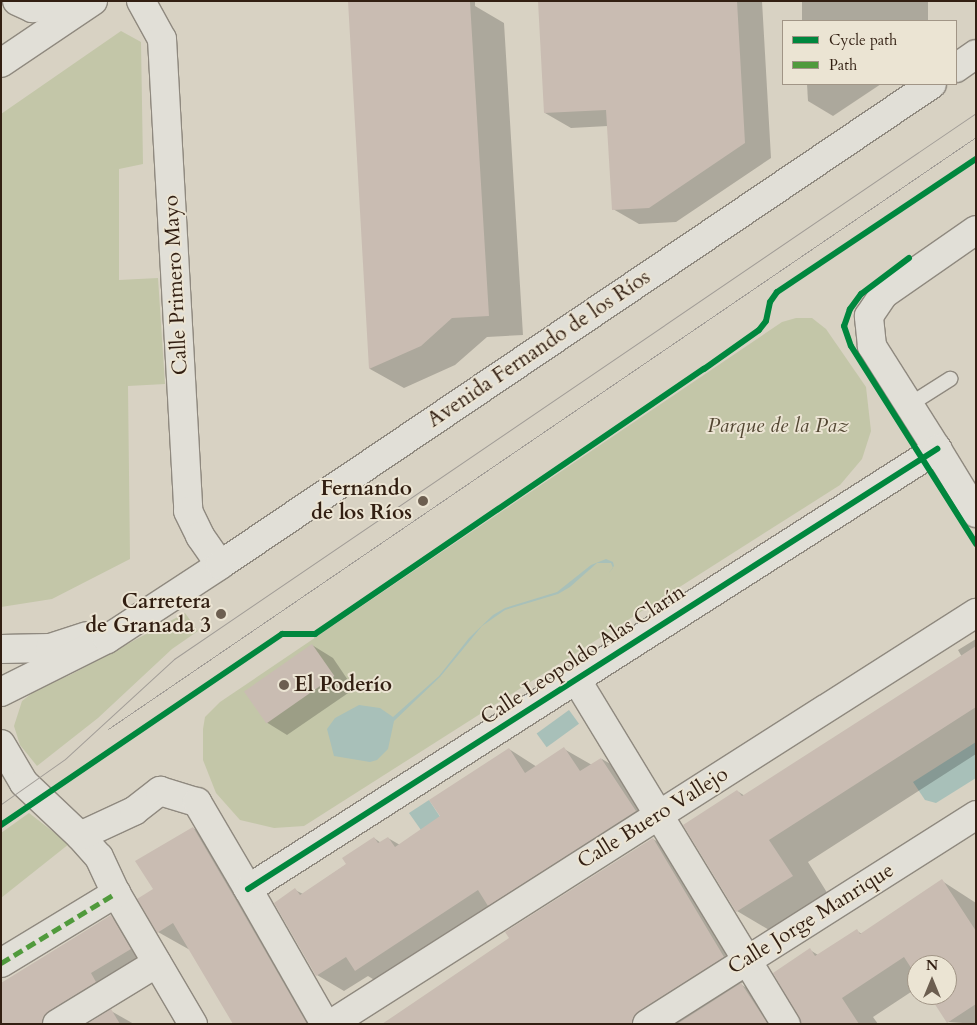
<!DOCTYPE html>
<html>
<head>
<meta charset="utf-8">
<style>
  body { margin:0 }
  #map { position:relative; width:977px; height:1025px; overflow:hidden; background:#d8d2c3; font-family:Cardo,serif }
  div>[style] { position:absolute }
  .green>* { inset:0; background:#c3c6a8 }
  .water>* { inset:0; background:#a8c0b9; transform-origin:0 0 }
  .shadow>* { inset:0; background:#0003; transform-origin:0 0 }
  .building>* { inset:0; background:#c9bcb2; transform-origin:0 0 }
  .roads { filter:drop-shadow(1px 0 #8f897f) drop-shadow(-1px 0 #8f897f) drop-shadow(0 1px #8f897f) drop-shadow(0 -1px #8f897f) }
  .lane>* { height:14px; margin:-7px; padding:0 7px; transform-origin:7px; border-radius:7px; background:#e1dfd7 }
  .street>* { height:28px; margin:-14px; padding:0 14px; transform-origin:14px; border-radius:14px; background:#e1dfd7 }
  .secondary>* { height:28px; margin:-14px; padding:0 14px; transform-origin:14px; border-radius:14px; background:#e1dfd7 }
  .tram>* { height:1px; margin:-0.5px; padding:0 0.5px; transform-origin:0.5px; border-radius:0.5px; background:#a29d97 }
  .quiet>* { height:5px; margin-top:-2.5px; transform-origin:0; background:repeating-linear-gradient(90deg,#509a3c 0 10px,transparent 0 15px) }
  .cycleway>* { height:6px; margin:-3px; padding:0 3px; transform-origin:3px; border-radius:3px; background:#00873e }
  .dots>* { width:14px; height:14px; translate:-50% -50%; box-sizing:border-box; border:2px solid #ebe4d3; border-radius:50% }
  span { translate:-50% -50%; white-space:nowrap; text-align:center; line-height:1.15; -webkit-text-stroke:4px #ebe4d3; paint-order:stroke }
  .street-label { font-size:21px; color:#321f12 }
  .park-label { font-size:21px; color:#524632; font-style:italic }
  .poi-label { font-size:21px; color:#321f12; font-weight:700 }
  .right { translate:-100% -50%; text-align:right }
  .left { translate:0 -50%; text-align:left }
  .frame { position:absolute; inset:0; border:2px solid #321f12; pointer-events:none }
  .legend { position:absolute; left:782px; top:20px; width:175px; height:65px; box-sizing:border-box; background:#ebe4d3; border:1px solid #a19586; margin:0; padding:6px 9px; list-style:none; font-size:15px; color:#321f12 }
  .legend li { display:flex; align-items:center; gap:10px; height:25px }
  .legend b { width:25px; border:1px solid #a19586 }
  .north { position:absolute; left:907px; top:955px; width:50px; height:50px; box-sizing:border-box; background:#ebe4d3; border:1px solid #a19586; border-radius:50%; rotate:0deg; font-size:14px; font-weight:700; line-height:20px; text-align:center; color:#321f12 }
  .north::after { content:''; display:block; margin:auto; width:18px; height:22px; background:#6c5e50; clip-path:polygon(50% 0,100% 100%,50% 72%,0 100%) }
</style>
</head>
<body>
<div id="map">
  <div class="green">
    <i style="clip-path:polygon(121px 31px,141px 42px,143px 164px,119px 169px,119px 280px,158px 278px,165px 384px,128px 386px,130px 559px,52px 599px,1px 607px,1px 114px)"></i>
    <i style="clip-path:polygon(796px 318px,812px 318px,826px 329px,866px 387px,871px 431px,862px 459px,840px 485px,304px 826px,274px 828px,240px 820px,216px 793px,203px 760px,203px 729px,205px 717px,220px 702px,782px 322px)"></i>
    <i style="clip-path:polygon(185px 613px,198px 631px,172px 649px,98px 718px,37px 766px,20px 745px,14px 726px,22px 701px,40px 687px,70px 675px)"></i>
    <i style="clip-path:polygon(29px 813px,69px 844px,1px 898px,1px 833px)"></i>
  </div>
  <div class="water">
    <i style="clip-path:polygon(606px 559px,613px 562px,614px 566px,608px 574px,613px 568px,611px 563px,597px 563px,570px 587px,558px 594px,505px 610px,482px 626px,440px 677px,394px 721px,388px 749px,377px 760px,370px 762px,334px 756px,327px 729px,335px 718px,359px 705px,380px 708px,393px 717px,439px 676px,469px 638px,493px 615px,505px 608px,557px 592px,591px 565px)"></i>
    <i style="left:569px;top:710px;width:17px;height:40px;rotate:54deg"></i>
    <i style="clip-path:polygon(976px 742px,976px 778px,936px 803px,925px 800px,913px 782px)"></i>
    <i style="clip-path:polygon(429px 800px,450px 832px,428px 840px,409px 813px)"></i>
  </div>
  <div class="shadow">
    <i style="clip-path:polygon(349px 1px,475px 1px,475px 6px,504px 23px,523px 335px,487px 337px,455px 365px,404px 388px,370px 369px)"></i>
    <i style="clip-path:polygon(539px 1px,762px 1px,771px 158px,676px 222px,639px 224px,613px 209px,608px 126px,571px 128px,545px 113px)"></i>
    <i style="left:802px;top:1px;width:126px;height:20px"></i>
    <i style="clip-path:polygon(807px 84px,881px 84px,833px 116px,808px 101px)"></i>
    <i style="clip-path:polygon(976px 639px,976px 754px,808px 862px,831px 899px,776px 934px,737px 911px,685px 825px,737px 791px,745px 796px,962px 657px,958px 650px)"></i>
    <i style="clip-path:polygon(312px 645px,333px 658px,354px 689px,287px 735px,266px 722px)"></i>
    <i style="clip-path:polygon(509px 749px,537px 767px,564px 749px,592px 765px,602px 759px,629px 775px,662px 827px,384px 986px,368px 976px,344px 991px,317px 975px,295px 890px,303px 894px,347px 864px,374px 838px,381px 843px,388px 838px,400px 845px,442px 817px)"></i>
    <i style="clip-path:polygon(193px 828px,225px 846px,327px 1024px,234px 1024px,190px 950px,158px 932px,154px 890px)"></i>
    <i style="clip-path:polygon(653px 839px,684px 857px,755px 975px,740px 984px,773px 1003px,786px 1024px,383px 1024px,473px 967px)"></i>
    <i style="clip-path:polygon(942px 881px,976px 903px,976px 1024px,949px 1022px,931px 995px,947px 995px,947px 965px,917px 965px,917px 988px,873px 1017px,878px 1024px,801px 1024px,810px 950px,818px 955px,857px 931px,862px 934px)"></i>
    <i style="clip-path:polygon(111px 917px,139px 933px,159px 966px,82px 1024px,1px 1024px)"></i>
    <i style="clip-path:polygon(111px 1011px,134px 1024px,90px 1024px)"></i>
  </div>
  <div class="building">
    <i style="clip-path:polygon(348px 1px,470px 2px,489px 316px,452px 318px,421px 346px,369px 369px)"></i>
    <i style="clip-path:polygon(538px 1px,737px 1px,745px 143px,649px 208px,612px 210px,606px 110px,544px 113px)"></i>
    <i style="left:312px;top:644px;width:39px;height:83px;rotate:55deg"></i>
    <i style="clip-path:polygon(976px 646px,976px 707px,769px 840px,793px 876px,736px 912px,683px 825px,737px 790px,742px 796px)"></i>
    <i style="clip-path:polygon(564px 747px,580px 771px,601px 758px,636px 811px,488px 906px,478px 890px,355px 971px,346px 957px,316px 976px,274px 903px,295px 888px,300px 895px,346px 864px,342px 858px,374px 837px,378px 843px,388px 837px,395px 847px,440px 816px,429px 800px,509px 748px,525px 773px)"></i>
    <i style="clip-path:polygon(193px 827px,234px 897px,307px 1024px,233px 1024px,173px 923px,157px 933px,137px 899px,153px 889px,135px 861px)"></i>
    <i style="clip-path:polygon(653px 838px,724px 957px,639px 1011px,632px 1024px,382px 1024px,509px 938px,505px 932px)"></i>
    <i style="clip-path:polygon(942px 879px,976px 931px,976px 1004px,947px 1023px,929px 995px,947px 995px,947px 965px,917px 965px,917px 977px,904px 957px,842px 998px,859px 1024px,802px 1024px,773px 973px,810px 948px,815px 956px,857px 929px,860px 934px)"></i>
    <i style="clip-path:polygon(111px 915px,131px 949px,91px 973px,96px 982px,49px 1011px,41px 1024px,1px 1024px,1px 983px)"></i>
    <i style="clip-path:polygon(741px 983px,768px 1024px,677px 1024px)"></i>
    <i style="clip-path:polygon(111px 1009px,120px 1024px,87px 1024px)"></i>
  </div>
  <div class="roads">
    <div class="lane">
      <i style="left:909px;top:405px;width:49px;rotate:-32.4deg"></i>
    </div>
    <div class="street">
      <i style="left:17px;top:1px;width:17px;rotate:25deg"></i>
      <i style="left:32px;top:8px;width:51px;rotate:-3.4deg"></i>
      <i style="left:141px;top:1px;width:43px;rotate:61.1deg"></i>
      <i style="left:162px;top:39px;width:473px;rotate:86.8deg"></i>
      <i style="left:188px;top:511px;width:28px;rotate:64deg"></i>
      <i style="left:200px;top:536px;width:35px;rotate:55deg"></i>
      <i style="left:1px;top:63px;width:111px;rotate:-34deg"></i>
      <i style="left:937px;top:449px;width:122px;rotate:-122.3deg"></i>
      <i style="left:872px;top:346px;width:30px;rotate:-96deg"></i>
      <i style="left:869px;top:316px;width:27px;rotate:-56deg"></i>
      <i style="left:884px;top:294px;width:112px;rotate:-34.8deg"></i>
      <i style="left:576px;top:679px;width:404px;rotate:58.7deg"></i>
      <i style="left:80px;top:836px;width:28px;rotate:48deg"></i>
      <i style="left:99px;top:857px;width:40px;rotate:65deg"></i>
      <i style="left:116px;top:893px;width:152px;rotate:59.6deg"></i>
      <i style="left:248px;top:889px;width:155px;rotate:60.3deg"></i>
      <i style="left:1px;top:963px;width:135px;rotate:-31.3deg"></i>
      <i style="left:57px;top:1024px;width:117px;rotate:-31.4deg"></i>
      <i style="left:331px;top:1024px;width:765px;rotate:-32.51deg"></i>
      <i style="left:647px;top:1024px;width:390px;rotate:-32.4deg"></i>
    </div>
    <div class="secondary">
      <i style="left:956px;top:68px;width:24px;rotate:-35deg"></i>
      <i style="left:1px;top:649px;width:49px;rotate:-1.2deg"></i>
      <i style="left:50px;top:648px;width:38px;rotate:-18deg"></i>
      <i style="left:1px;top:692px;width:119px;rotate:-26.6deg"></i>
      <i style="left:107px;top:639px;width:135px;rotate:-33.2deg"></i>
      <i style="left:220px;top:565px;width:859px;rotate:-34.04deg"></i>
      <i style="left:1px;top:744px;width:45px;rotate:59.5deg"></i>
      <i style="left:24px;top:783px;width:77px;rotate:43.4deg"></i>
      <i style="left:80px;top:836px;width:60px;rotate:-24.8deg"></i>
      <i style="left:134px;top:811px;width:33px;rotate:-38deg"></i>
      <i style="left:160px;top:791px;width:39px;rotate:17deg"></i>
      <i style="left:197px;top:802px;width:101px;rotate:59.6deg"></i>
      <i style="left:248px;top:889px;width:818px;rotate:-32.56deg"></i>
      <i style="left:937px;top:449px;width:75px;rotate:58.6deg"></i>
    </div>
  </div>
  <div class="tram">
    <i style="left:108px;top:729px;width:1051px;rotate:-34.3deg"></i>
    <i style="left:1px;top:804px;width:78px;rotate:-35.1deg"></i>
    <i style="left:65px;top:759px;width:148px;rotate:-42.5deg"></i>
    <i style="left:174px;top:659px;width:970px;rotate:-34.25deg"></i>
  </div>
  <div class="quiet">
    <i style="left:1px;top:963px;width:135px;rotate:-31.3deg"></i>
  </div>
  <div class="cycleway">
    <i style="left:909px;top:258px;width:60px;rotate:143.1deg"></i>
    <i style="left:861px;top:294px;width:19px;rotate:126deg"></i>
    <i style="left:850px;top:309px;width:18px;rotate:109deg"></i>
    <i style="left:844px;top:326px;width:21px;rotate:71deg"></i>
    <i style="left:851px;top:346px;width:234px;rotate:57.7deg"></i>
    <i style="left:1px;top:825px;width:340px;rotate:-34.2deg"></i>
    <i style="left:282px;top:634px;width:33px"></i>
    <i style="left:315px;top:634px;width:471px;rotate:-34.3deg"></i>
    <i style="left:704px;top:369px;width:67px;rotate:-35.3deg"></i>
    <i style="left:759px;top:330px;width:11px;rotate:-52deg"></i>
    <i style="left:766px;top:321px;width:19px;rotate:-78deg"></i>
    <i style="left:770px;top:302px;width:12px;rotate:-55deg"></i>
    <i style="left:777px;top:292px;width:239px;rotate:-33.8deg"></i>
    <i style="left:248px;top:889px;width:818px;rotate:-32.56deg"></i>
  </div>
  <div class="dots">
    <i style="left:423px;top:501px;background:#6c5e50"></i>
    <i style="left:221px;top:614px;background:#6c5e50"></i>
    <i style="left:284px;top:685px;background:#6c5e50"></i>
  </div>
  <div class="street-label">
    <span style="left:176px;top:285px;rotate:-93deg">Calle Primero Mayo</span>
    <span style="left:539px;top:349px;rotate:-34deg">Avenida Fernando de los Ríos</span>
    <span style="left:583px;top:655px;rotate:-33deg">Calle Leopoldo Alas Clarín</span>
    <span style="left:653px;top:818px;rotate:-32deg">Calle Buero Vallejo</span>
    <span style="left:811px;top:919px;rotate:-32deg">Calle Jorge Manrique</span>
  </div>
  <div class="park-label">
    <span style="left:778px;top:426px">Parque de la Paz</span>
  </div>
  <div class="poi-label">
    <span class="right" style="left:412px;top:501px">Fernando<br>de los Ríos</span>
    <span class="right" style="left:211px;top:614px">Carretera<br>de Granada 3</span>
    <span class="left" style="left:294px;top:685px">El Poderío</span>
  </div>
  <div class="frame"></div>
  <ul class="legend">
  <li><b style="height:6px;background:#00873e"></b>Cycle path</li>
  <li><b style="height:6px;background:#509a3c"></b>Path</li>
  </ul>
  <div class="north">N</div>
</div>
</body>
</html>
